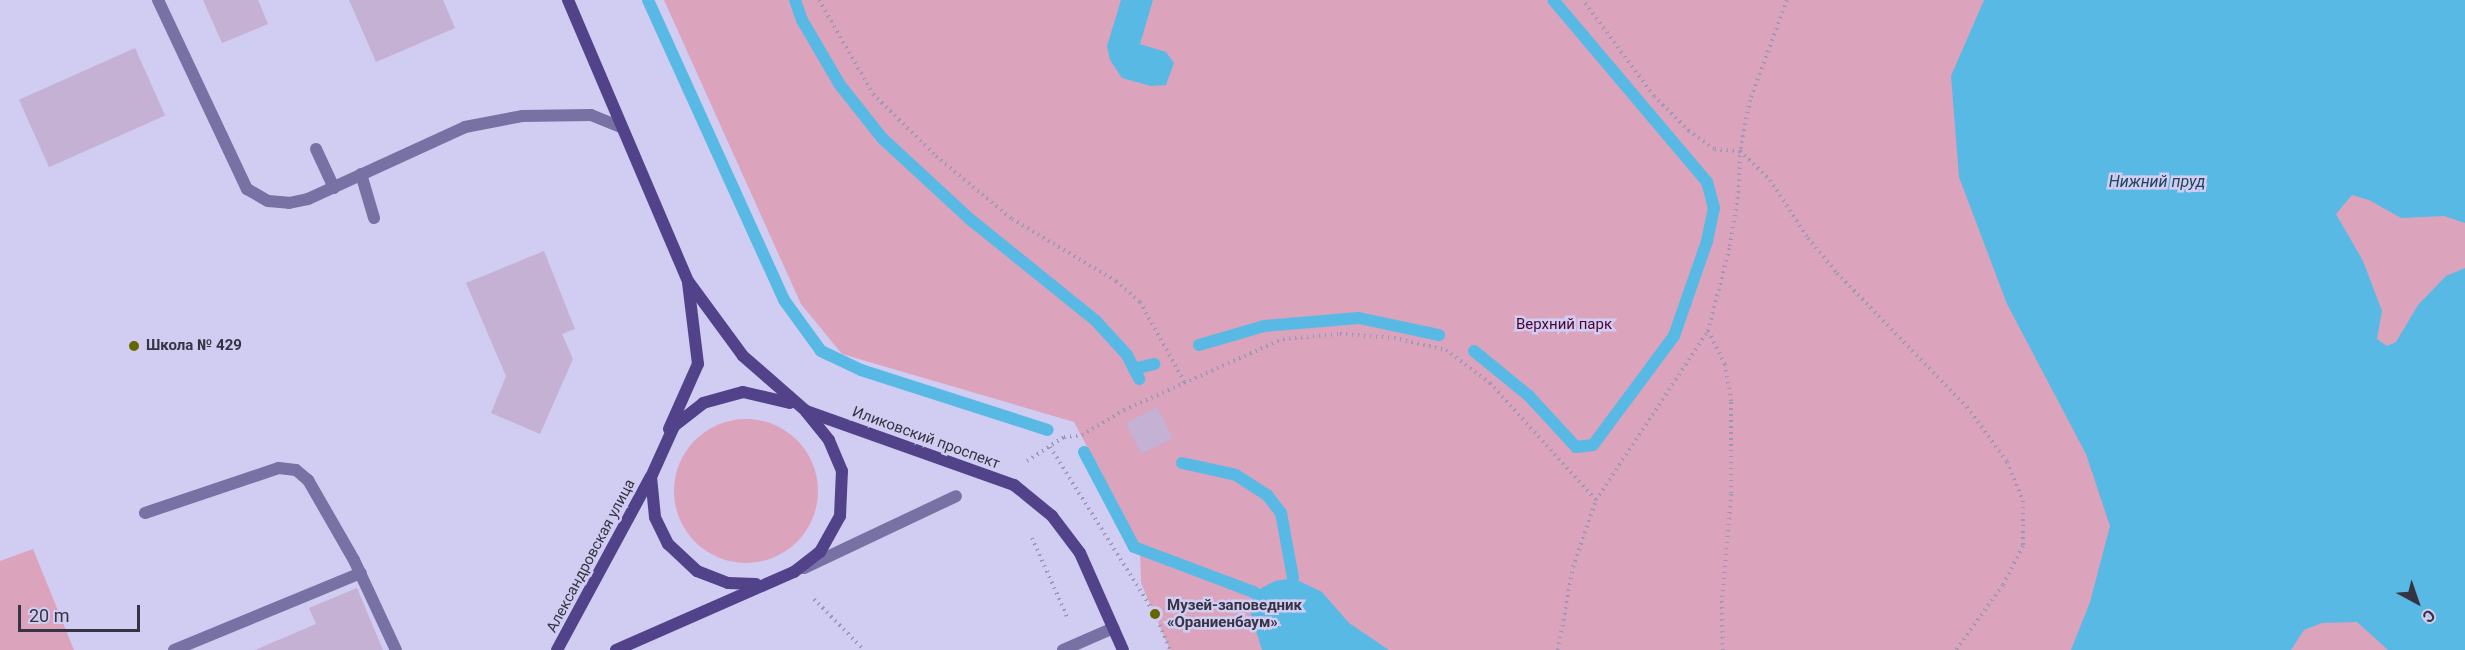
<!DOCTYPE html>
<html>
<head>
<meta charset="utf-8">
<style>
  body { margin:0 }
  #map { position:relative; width:2465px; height:650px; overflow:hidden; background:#d0ccf2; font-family:Roboto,sans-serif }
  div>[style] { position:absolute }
  .green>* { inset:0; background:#dca3bd }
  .round { border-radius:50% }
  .water>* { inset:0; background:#59b9e5 }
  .stream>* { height:12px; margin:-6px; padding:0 6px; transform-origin:6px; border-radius:6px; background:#59b9e5 }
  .building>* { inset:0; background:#c4b1d3; transform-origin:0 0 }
  .path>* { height:4px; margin-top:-2px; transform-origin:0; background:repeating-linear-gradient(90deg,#9b97b5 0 1.5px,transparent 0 6px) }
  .service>* { height:12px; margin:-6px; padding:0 6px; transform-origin:6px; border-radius:6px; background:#7872a4 }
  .secondary>* { height:12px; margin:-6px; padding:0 6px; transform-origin:6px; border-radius:6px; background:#51428a }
  .dots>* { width:16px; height:16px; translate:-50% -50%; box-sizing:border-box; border:3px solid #d0ccf2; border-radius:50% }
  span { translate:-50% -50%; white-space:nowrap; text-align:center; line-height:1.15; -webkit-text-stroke:5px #d0ccf2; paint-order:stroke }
  .park-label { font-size:15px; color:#4d0431 }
  .poi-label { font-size:15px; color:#363443; font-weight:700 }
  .left { translate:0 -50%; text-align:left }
  .street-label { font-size:15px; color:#363443 }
  .water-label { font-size:16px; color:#1e475a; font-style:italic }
  .north { position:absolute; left:2387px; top:572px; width:60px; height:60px; -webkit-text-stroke:4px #d0ccf2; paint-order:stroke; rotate:140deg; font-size:16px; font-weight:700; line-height:24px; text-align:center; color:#363443 }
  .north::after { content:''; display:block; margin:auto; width:21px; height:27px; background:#363443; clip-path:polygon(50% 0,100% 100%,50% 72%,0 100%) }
  .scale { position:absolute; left:18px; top:605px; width:122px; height:27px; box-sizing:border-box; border:3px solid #363443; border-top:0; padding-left:8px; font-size:18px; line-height:21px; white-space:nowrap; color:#363443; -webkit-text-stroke:4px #d0ccf2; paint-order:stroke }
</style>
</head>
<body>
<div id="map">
  <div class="green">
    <i style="clip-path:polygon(664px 0,2465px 0,2465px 650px,1170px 650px,1141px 583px,1140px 547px,1074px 422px,842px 354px,801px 304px)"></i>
    <i class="round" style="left:674px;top:419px;width:144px;height:144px"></i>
    <i style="clip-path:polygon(33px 549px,74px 650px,0 650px,0 561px)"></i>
  </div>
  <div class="water">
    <i style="clip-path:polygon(1121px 0,1153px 0,1140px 44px,1166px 52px,1174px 63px,1166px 85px,1151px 86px,1122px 78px,1110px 60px,1107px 46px)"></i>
    <i style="clip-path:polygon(1984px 0,2465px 0,2465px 223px,2444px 216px,2401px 218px,2369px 200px,2352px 195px,2336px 214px,2363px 261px,2382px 311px,2377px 339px,2387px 346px,2396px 342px,2418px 305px,2446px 276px,2465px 268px,2465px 650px,2388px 650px,2357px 622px,2322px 623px,2304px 630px,2291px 650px,2071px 650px,2090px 602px,2110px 526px,2086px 454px,2007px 304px,1959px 177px,1951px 76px)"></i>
    <i style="clip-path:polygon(1293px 578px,1322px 592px,1349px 623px,1389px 650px,1262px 650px,1249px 608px,1254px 592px,1275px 581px)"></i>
  </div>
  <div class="stream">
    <i style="left:648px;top:0;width:329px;rotate:65.6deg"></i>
    <i style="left:784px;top:300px;width:63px;rotate:54deg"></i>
    <i style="left:821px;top:351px;width:44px;rotate:25.4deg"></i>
    <i style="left:861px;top:370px;width:196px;rotate:17.8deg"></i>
    <i style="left:795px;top:0;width:21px;rotate:71deg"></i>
    <i style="left:802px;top:20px;width:75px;rotate:59.7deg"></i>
    <i style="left:840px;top:85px;width:68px;rotate:51.6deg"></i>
    <i style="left:882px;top:138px;width:121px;rotate:42.7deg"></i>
    <i style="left:971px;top:220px;width:161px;rotate:38.9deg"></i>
    <i style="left:1096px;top:321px;width:46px;rotate:47.6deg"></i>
    <i style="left:1127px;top:355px;width:27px;rotate:63deg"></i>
    <i style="left:1199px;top:345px;width:68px;rotate:-16.3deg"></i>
    <i style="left:1264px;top:326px;width:95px;rotate:-4.8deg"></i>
    <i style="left:1359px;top:318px;width:82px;rotate:12deg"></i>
    <i style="left:1474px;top:351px;width:71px;rotate:39.3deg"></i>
    <i style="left:1529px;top:396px;width:69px;rotate:47.3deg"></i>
    <i style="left:1576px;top:447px;width:17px;rotate:-7deg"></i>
    <i style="left:1593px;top:445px;width:136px;rotate:-53.4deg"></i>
    <i style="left:1674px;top:336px;width:101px;rotate:-70.8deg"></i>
    <i style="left:1707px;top:241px;width:34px;rotate:-78deg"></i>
    <i style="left:1714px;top:208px;width:27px;rotate:-105deg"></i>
    <i style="left:1707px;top:182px;width:238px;rotate:-130.2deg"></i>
    <i style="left:1134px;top:369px;width:21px;rotate:-14deg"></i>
    <i style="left:1084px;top:452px;width:107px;rotate:62.2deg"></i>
    <i style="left:1134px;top:547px;width:128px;rotate:20.6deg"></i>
    <i style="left:1254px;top:592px;width:16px;rotate:50deg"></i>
    <i style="left:1182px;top:463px;width:55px;rotate:12.5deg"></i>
    <i style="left:1236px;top:475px;width:37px;rotate:33deg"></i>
    <i style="left:1267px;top:495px;width:23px;rotate:52deg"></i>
    <i style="left:1281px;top:513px;width:66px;rotate:79.5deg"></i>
  </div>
  <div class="building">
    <i style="clip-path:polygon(203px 0,258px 0,268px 24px,222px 43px)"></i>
    <i style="clip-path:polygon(349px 0,443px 0,455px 28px,376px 62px)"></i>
    <i style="left:135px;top:48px;width:74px;height:127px;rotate:66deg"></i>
    <i style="clip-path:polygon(544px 251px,575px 329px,562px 334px,573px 359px,540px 434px,491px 413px,506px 376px,466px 283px)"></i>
    <i style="left:1157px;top:407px;width:35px;height:35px;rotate:63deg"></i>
    <i style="clip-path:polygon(357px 588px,383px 650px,255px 650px,316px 624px,309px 608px)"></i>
  </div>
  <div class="path">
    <i style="left:819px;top:0;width:108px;rotate:60.1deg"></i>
    <i style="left:873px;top:94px;width:88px;rotate:44.5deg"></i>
    <i style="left:936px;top:156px;width:99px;rotate:39.7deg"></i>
    <i style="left:1012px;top:219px;width:121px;rotate:30.8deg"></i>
    <i style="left:1116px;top:281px;width:32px;rotate:41deg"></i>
    <i style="left:1140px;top:302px;width:93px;rotate:60.9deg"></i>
    <i style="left:1787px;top:0;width:107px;rotate:110.3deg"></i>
    <i style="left:1750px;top:100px;width:52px;rotate:101.1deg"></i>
    <i style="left:1740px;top:151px;width:42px;rotate:44deg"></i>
    <i style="left:1770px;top:180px;width:69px;rotate:56.8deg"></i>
    <i style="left:1808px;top:238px;width:45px;rotate:50.4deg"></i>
    <i style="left:1837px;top:273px;width:187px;rotate:45.9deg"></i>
    <i style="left:1967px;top:407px;width:68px;rotate:54deg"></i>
    <i style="left:2007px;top:462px;width:42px;rotate:67.7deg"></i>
    <i style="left:2023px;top:501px;width:45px;rotate:90deg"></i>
    <i style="left:2023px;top:546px;width:44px;rotate:117.1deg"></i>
    <i style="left:2003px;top:585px;width:80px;rotate:125.9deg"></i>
    <i style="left:1708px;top:331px;width:37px;rotate:63deg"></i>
    <i style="left:1725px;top:364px;width:38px;rotate:81deg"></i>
    <i style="left:1731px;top:402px;width:92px;rotate:90deg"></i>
    <i style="left:1731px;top:494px;width:107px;rotate:94.8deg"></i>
    <i style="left:1722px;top:601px;width:49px;rotate:88.8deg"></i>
    <i style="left:1050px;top:447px;width:197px;rotate:57.8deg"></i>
    <i style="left:1155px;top:614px;width:38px;rotate:67deg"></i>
    <i style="left:1027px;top:461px;width:44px;rotate:-33deg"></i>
    <i style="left:1064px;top:437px;width:18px;rotate:-6deg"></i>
    <i style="left:1082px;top:435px;width:49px;rotate:-30.8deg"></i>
    <i style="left:1124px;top:410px;width:174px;rotate:-24.1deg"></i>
    <i style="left:1283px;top:339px;width:57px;rotate:-5deg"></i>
    <i style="left:1340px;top:334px;width:54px;rotate:4.2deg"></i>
    <i style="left:1394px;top:338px;width:53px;rotate:13deg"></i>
    <i style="left:1446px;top:350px;width:55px;rotate:36.9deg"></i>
    <i style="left:1490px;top:383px;width:158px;rotate:47.8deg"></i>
    <i style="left:1032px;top:538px;width:89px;rotate:66deg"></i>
    <i style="left:814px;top:599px;width:71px;rotate:45.6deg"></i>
    <i style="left:1558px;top:650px;width:84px;rotate:-79.8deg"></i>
    <i style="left:1573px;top:567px;width:71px;rotate:-71.1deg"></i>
    <i style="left:1596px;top:500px;width:203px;rotate:-56.5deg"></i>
    <i style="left:1708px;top:331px;width:88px;rotate:-75.5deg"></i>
    <i style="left:1730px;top:246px;width:60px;rotate:-81.3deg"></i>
    <i style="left:1739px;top:187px;width:36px;rotate:-88deg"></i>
    <i style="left:1740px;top:151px;width:26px;rotate:-176deg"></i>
    <i style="left:1714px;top:149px;width:31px;rotate:-144deg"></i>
    <i style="left:1689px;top:131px;width:49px;rotate:-135deg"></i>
    <i style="left:1654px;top:96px;width:119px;rotate:-126.5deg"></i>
  </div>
  <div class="service">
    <i style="left:158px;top:0;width:209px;rotate:64.8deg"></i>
    <i style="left:247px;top:189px;width:24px;rotate:30deg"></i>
    <i style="left:268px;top:201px;width:21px;rotate:5deg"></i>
    <i style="left:289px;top:203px;width:19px;rotate:-12deg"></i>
    <i style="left:308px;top:199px;width:173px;rotate:-24.6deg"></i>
    <i style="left:465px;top:127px;width:58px;rotate:-10.9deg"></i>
    <i style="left:522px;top:116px;width:69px;rotate:-0.8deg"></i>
    <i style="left:591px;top:115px;width:32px;rotate:22deg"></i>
    <i style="left:316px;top:149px;width:43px;rotate:65.2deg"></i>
    <i style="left:361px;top:174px;width:46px;rotate:73.5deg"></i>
    <i style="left:145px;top:513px;width:141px;rotate:-18.6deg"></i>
    <i style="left:279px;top:468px;width:17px;rotate:7deg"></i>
    <i style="left:296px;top:470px;width:16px;rotate:40deg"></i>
    <i style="left:308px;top:480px;width:92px;rotate:60.1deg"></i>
    <i style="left:354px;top:560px;width:99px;rotate:65deg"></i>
    <i style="left:804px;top:568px;width:168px;rotate:-25.3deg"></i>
    <i style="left:174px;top:650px;width:202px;rotate:-22.4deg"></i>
    <i style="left:1063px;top:650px;width:55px;rotate:-23.7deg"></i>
  </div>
  <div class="secondary">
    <i style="left:568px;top:0;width:306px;rotate:66.9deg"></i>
    <i style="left:688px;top:281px;width:93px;rotate:53.7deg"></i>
    <i style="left:743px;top:356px;width:84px;rotate:41.1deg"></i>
    <i style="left:806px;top:411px;width:221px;rotate:19.6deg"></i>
    <i style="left:1014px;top:485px;width:49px;rotate:39.2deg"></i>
    <i style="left:1052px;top:516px;width:46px;rotate:52.9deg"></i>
    <i style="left:1080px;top:553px;width:106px;rotate:66.1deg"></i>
    <i style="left:669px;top:429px;width:71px;rotate:-66deg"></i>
    <i style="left:698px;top:364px;width:83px;rotate:-97deg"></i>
    <i style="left:756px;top:584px;width:28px;rotate:-178deg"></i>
    <i style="left:728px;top:583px;width:33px;rotate:-159deg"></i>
    <i style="left:697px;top:571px;width:40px;rotate:-137deg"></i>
    <i style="left:668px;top:544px;width:30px;rotate:-116deg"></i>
    <i style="left:655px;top:517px;width:40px;rotate:-95.7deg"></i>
    <i style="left:651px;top:477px;width:56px;rotate:-65.7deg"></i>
    <i style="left:674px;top:426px;width:37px;rotate:-38deg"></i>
    <i style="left:703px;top:403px;width:41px;rotate:-15.4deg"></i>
    <i style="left:743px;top:392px;width:48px;rotate:13.2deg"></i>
    <i style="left:557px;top:650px;width:196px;rotate:-61.6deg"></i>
    <i style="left:616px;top:650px;width:194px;rotate:-23.7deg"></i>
    <i style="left:794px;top:572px;width:33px;rotate:-38deg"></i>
    <i style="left:820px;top:552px;width:41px;rotate:-60.9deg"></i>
    <i style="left:840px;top:516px;width:45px;rotate:-87.5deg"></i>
    <i style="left:842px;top:471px;width:34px;rotate:-113deg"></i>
    <i style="left:829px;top:440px;width:36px;rotate:-129deg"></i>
  </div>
  <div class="dots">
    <i style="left:134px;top:346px;background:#660"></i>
    <i style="left:1155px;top:614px;background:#660"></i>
  </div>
  <div class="park-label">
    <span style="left:1564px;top:325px">Верхний парк</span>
  </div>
  <div class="poi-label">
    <span class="left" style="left:146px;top:346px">Школа № 429</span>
    <span class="left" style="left:1167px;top:614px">Музей-заповедник<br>«Ораниенбаум»</span>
  </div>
  <div class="street-label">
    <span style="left:926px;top:438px;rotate:20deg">Иликовский проспект</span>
    <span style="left:591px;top:556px;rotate:-62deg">Александровская улица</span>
  </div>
  <div class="water-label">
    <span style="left:2157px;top:182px">Нижний пруд</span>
  </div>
  <div class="north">С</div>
  <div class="scale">20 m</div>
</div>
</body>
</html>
